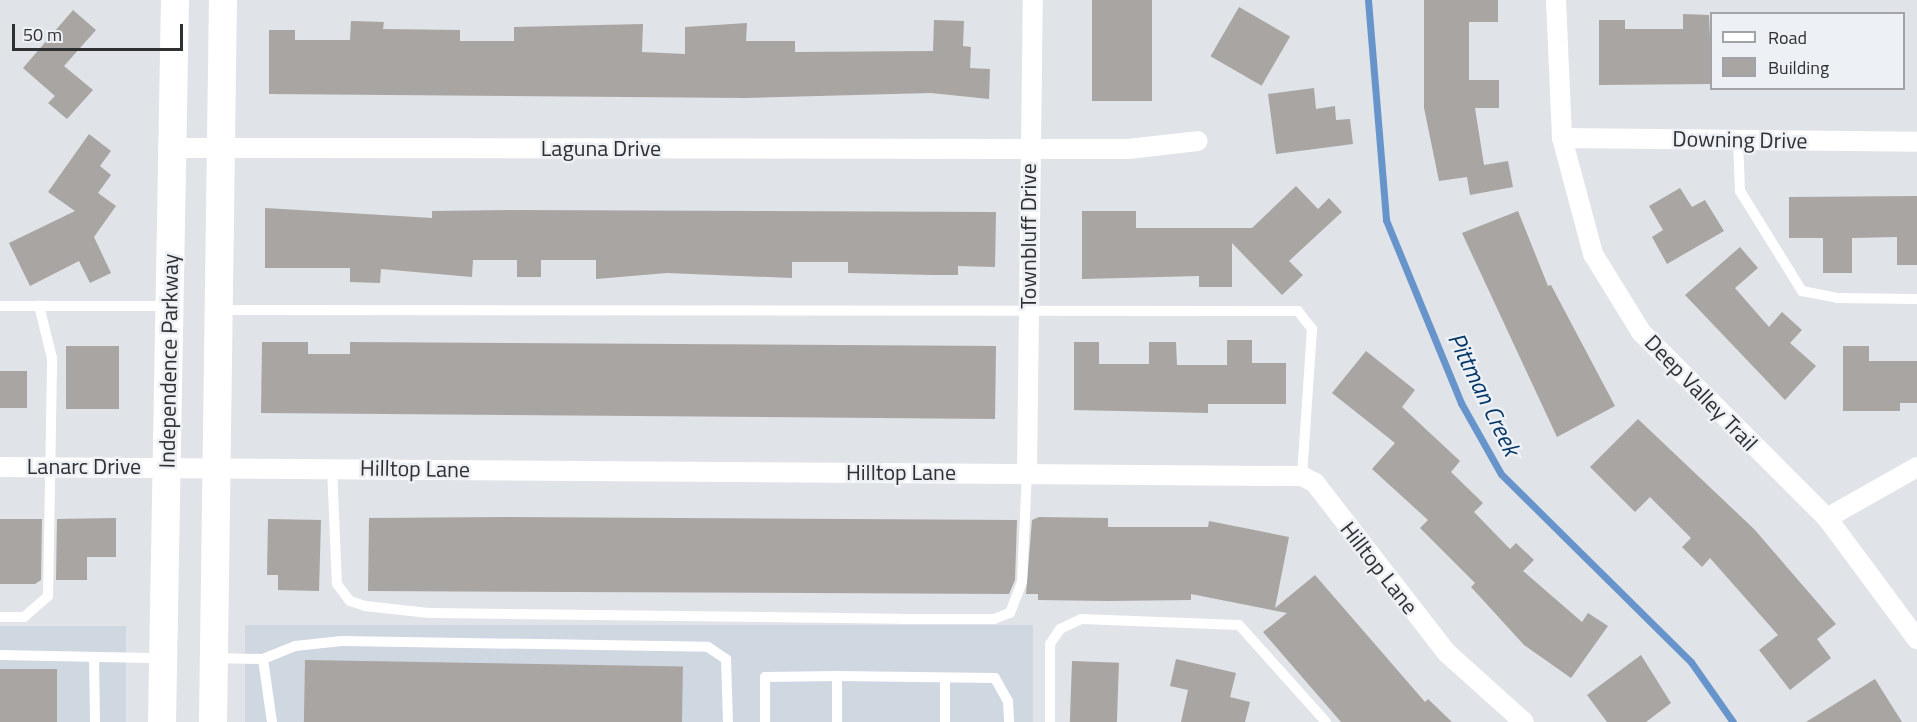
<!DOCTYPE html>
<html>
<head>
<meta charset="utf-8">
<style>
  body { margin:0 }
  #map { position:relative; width:1917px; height:722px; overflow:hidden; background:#e0e3e7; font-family:"Titillium Web",sans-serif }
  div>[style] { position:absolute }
  .built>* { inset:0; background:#cfd7e1; transform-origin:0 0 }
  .stream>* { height:7px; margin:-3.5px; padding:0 3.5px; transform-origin:3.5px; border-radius:3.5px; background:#6795cb }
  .building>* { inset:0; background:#a9a5a2; transform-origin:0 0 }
  .lane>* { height:10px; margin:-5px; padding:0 5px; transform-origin:5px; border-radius:5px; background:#fff }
  .street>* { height:20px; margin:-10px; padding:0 10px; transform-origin:10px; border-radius:10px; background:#fff }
  .secondary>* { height:28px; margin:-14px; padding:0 14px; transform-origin:14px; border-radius:14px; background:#fff }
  span { translate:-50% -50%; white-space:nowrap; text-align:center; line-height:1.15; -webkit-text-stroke:5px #edf0f4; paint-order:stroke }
  .street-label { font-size:22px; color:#2e3031 }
  .water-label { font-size:24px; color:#023668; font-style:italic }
  .legend { position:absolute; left:1710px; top:12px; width:195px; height:78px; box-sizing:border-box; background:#edf0f4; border:2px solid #a1a3a6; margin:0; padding:8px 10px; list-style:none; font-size:18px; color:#2e3031 }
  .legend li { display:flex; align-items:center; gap:12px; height:30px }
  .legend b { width:30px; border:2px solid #a1a3a6 }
  .scale { position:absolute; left:12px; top:24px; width:171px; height:27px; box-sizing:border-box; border:3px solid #2e3031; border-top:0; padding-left:8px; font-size:18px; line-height:21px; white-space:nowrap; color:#2e3031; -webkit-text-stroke:4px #edf0f4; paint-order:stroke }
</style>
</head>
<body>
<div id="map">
  <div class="built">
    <i style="left:245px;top:625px;width:788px;height:97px"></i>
    <i style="left:0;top:626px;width:126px;height:96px"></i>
  </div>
  <div class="stream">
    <i style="left:1368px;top:0;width:221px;rotate:85.3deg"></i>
    <i style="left:1386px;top:220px;width:198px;rotate:67.7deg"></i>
    <i style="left:1461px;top:403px;width:81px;rotate:60.6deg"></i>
    <i style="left:1501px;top:474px;width:267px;rotate:44.7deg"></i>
    <i style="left:1691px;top:662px;width:73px;rotate:55deg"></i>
  </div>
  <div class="building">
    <i style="left:1092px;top:0;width:60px;height:101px"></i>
    <i style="clip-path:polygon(1424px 0,1498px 0,1498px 22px,1469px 22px,1469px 80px,1499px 80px,1499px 108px,1475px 108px,1484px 165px,1508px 161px,1513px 187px,1470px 195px,1467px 177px,1439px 181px,1424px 108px)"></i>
    <i style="left:1239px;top:7px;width:59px;height:57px;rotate:30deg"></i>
    <i style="clip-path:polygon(73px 10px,96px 30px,64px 66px,93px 90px,67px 119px,48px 103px,55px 96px,23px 68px)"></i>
    <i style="clip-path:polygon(1683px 14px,1709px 15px,1712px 84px,1599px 85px,1599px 20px,1625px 20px,1625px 29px,1683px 29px)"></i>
    <i style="clip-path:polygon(934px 20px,964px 21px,963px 46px,971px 47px,970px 68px,990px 69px,989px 99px,931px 93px,745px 98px,269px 94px,269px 30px,295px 30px,295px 40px,350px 40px,351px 21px,384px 22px,383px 29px,460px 30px,460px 41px,514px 41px,514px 27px,643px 24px,642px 52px,685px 54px,685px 27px,747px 23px,746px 41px,795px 41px,795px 52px,933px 51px)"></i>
    <i style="clip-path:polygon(1314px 88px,1316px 109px,1335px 106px,1336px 120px,1350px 119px,1353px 144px,1276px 154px,1268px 94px)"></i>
    <i style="clip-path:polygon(89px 134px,111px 151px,100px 166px,111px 175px,98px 193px,116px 206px,94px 237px,111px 273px,90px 283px,79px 261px,30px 286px,9px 243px,75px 211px,48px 192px)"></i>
    <i style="clip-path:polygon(1296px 186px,1318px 209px,1329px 198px,1342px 212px,1289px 261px,1303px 275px,1282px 295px,1232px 243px,1232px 287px,1199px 287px,1199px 276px,1082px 279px,1082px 211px,1136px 211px,1136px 228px,1252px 228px)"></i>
    <i style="clip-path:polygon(1680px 188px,1692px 207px,1705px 200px,1724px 231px,1667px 264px,1652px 237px,1663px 230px,1649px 206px)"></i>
    <i style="clip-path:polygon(1917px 196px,1917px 265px,1897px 265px,1897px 237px,1852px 238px,1852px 273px,1823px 273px,1823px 238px,1789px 238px,1789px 197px)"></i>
    <i style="clip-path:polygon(265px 208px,432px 218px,432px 211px,517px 210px,996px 212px,995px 267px,958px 266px,958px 275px,933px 275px,848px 273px,848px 262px,792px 262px,792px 278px,667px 273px,596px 279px,596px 260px,541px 260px,541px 277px,517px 277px,517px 260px,473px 260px,472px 277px,381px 269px,380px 283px,350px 282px,350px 268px,265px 268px)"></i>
    <i style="clip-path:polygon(1518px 211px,1548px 286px,1551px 285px,1615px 406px,1557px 437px,1462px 233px)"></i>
    <i style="clip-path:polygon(1740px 247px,1758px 268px,1735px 288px,1769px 327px,1782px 312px,1802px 330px,1790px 343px,1816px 366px,1785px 400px,1685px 295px)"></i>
    <i style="clip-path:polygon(1227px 340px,1252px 340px,1252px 363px,1286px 363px,1286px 404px,1208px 404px,1208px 413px,1074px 410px,1074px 342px,1099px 342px,1099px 364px,1149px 364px,1149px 342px,1176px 342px,1177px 365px,1227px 365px)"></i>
    <i style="clip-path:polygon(262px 342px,308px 342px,308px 354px,350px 354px,350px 342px,996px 346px,995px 419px,261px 413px)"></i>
    <i style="left:66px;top:346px;width:53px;height:63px"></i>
    <i style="clip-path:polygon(1843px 346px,1869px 346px,1869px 361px,1917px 361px,1917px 403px,1900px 403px,1900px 411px,1843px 411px)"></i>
    <i style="clip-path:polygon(1366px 351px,1415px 390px,1402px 407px,1460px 461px,1451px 472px,1483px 503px,1474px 512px,1510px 549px,1516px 543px,1534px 560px,1523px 571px,1582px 622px,1588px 613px,1608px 626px,1571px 678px,1524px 645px,1471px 587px,1475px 583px,1420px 528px,1428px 520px,1372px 469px,1395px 443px,1332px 393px)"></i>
    <i style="left:0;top:371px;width:27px;height:37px"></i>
    <i style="clip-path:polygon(1638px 419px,1754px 529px,1836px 624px,1817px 639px,1831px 658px,1790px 690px,1759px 650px,1778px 635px,1710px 558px,1702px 567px,1682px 547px,1691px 538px,1650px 497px,1635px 512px,1590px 467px)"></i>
    <i style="clip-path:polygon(507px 517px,1017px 520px,1015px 580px,1009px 594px,368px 591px,369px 518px)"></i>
    <i style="clip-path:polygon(1039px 517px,1108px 518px,1108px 527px,1208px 527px,1209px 521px,1289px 537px,1275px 608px,1315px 575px,1425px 702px,1428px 699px,1452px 722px,1341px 722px,1263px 632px,1287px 613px,1191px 594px,1191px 600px,1107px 601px,1038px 600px,1038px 594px,1026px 594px,1032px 520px)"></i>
    <i style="clip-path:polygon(116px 518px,116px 557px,87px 557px,87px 580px,56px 580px,57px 519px)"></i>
    <i style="clip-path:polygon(0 519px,42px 519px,41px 580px,35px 584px,0 584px)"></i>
    <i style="clip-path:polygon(268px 519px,321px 520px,319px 591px,278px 590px,278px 575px,267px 575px)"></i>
    <i style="clip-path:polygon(1641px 655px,1671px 703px,1646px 722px,1607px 722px,1587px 695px)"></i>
    <i style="clip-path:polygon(1176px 659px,1236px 673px,1230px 697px,1250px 702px,1245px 722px,1181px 722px,1188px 690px,1170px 686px)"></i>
    <i style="left:305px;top:660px;width:378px;height:62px;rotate:1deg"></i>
    <i style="left:1072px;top:661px;width:47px;height:61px;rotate:2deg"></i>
    <i style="left:0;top:669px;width:57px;height:53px"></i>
    <i style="clip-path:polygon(1875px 679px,1902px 722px,1806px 722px)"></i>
  </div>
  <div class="lane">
    <i style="left:1738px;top:140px;width:51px;rotate:87.8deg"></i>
    <i style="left:1740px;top:191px;width:118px;rotate:58.2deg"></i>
    <i style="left:1802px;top:291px;width:36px;rotate:11deg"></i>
    <i style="left:1837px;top:298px;width:80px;rotate:0.7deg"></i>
    <i style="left:0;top:306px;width:168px"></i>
    <i style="left:221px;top:310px;width:1077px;rotate:0.05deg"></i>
    <i style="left:1298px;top:311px;width:23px;rotate:52deg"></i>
    <i style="left:1312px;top:329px;width:147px;rotate:93.9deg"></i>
    <i style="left:332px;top:467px;width:117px;rotate:87.6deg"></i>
    <i style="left:337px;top:584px;width:21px;rotate:53deg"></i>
    <i style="left:350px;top:601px;width:16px;rotate:18deg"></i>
    <i style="left:365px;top:606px;width:64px;rotate:6.2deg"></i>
    <i style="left:429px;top:613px;width:472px;rotate:0.7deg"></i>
    <i style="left:901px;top:619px;width:93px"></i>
    <i style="left:994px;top:619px;width:17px;rotate:-21deg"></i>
    <i style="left:1010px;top:613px;width:33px;rotate:-69deg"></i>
    <i style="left:1022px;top:582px;width:110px;rotate:-87.4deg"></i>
    <i style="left:0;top:617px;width:24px"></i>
    <i style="left:24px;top:617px;width:32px;rotate:-41deg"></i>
    <i style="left:48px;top:596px;width:238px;rotate:-89deg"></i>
    <i style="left:52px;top:358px;width:54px;rotate:-104deg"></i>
    <i style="left:0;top:655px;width:163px;rotate:1.1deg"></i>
    <i style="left:94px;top:657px;width:65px;rotate:89.1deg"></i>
    <i style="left:214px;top:658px;width:49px;rotate:1.2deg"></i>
    <i style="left:263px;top:659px;width:35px;rotate:-22deg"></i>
    <i style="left:295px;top:646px;width:47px;rotate:-6.1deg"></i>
    <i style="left:342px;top:641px;width:366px;rotate:0.9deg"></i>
    <i style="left:708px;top:647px;width:22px;rotate:34deg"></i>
    <i style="left:726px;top:659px;width:63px;rotate:88.2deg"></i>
    <i style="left:263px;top:659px;width:64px;rotate:81.9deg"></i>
    <i style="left:945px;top:678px;width:44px;rotate:90deg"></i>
    <i style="left:765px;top:722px;width:45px;rotate:-90deg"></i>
    <i style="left:765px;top:677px;width:72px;rotate:-0.8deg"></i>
    <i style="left:837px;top:676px;width:158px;rotate:0.7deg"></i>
    <i style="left:995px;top:678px;width:26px;rotate:61deg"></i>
    <i style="left:1008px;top:701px;width:21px;rotate:87deg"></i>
    <i style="left:837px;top:722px;width:46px;rotate:-90deg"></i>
    <i style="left:1050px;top:722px;width:78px;rotate:-90deg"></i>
    <i style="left:1050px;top:644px;width:18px;rotate:-56deg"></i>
    <i style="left:1060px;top:629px;width:23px;rotate:-25deg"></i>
    <i style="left:1081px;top:619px;width:158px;rotate:2.2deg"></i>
    <i style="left:1239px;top:625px;width:130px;rotate:48.1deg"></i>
  </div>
  <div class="street">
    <i style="left:1556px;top:0;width:138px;rotate:87.5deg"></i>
    <i style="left:1562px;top:138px;width:120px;rotate:75deg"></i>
    <i style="left:1593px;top:254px;width:92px;rotate:58.4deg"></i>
    <i style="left:1641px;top:332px;width:263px;rotate:45deg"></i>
    <i style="left:1827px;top:518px;width:151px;rotate:53.4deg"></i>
    <i style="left:1562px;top:138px;width:355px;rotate:0.6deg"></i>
    <i style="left:172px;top:148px;width:956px;rotate:0.06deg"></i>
    <i style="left:1128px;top:149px;width:70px;rotate:-6.5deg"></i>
    <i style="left:0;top:467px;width:1302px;rotate:0.4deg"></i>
    <i style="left:1302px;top:476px;width:15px;rotate:28deg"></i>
    <i style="left:1315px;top:483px;width:215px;rotate:52.2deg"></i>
    <i style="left:1447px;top:653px;width:103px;rotate:41.9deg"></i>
    <i style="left:1027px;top:472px;width:472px;rotate:-89.3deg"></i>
    <i style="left:1827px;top:518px;width:103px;rotate:-29.5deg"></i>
  </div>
  <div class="secondary">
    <i style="left:162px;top:722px;width:722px;rotate:-88.97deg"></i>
    <i style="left:213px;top:722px;width:722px;rotate:-89.21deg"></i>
  </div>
  <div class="street-label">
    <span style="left:1740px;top:140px;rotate:1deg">Downing Drive</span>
    <span style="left:601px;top:149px">Laguna Drive</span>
    <span style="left:1029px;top:236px;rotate:-90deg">Townbluff Drive</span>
    <span style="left:169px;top:361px;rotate:-89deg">Independence Parkway</span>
    <span style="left:1701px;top:393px;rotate:46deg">Deep Valley Trail</span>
    <span style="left:84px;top:467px">Lanarc Drive</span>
    <span style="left:415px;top:469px;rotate:1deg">Hilltop Lane</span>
    <span style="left:901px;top:473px">Hilltop Lane</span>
    <span style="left:1379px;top:568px;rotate:52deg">Hilltop Lane</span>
  </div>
  <div class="water-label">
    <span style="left:1484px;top:394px;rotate:64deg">Pittman Creek</span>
  </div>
  <ul class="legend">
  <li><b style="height:8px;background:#fff"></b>Road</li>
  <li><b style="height:16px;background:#a9a5a2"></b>Building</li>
  </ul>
  <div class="scale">50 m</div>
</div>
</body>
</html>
